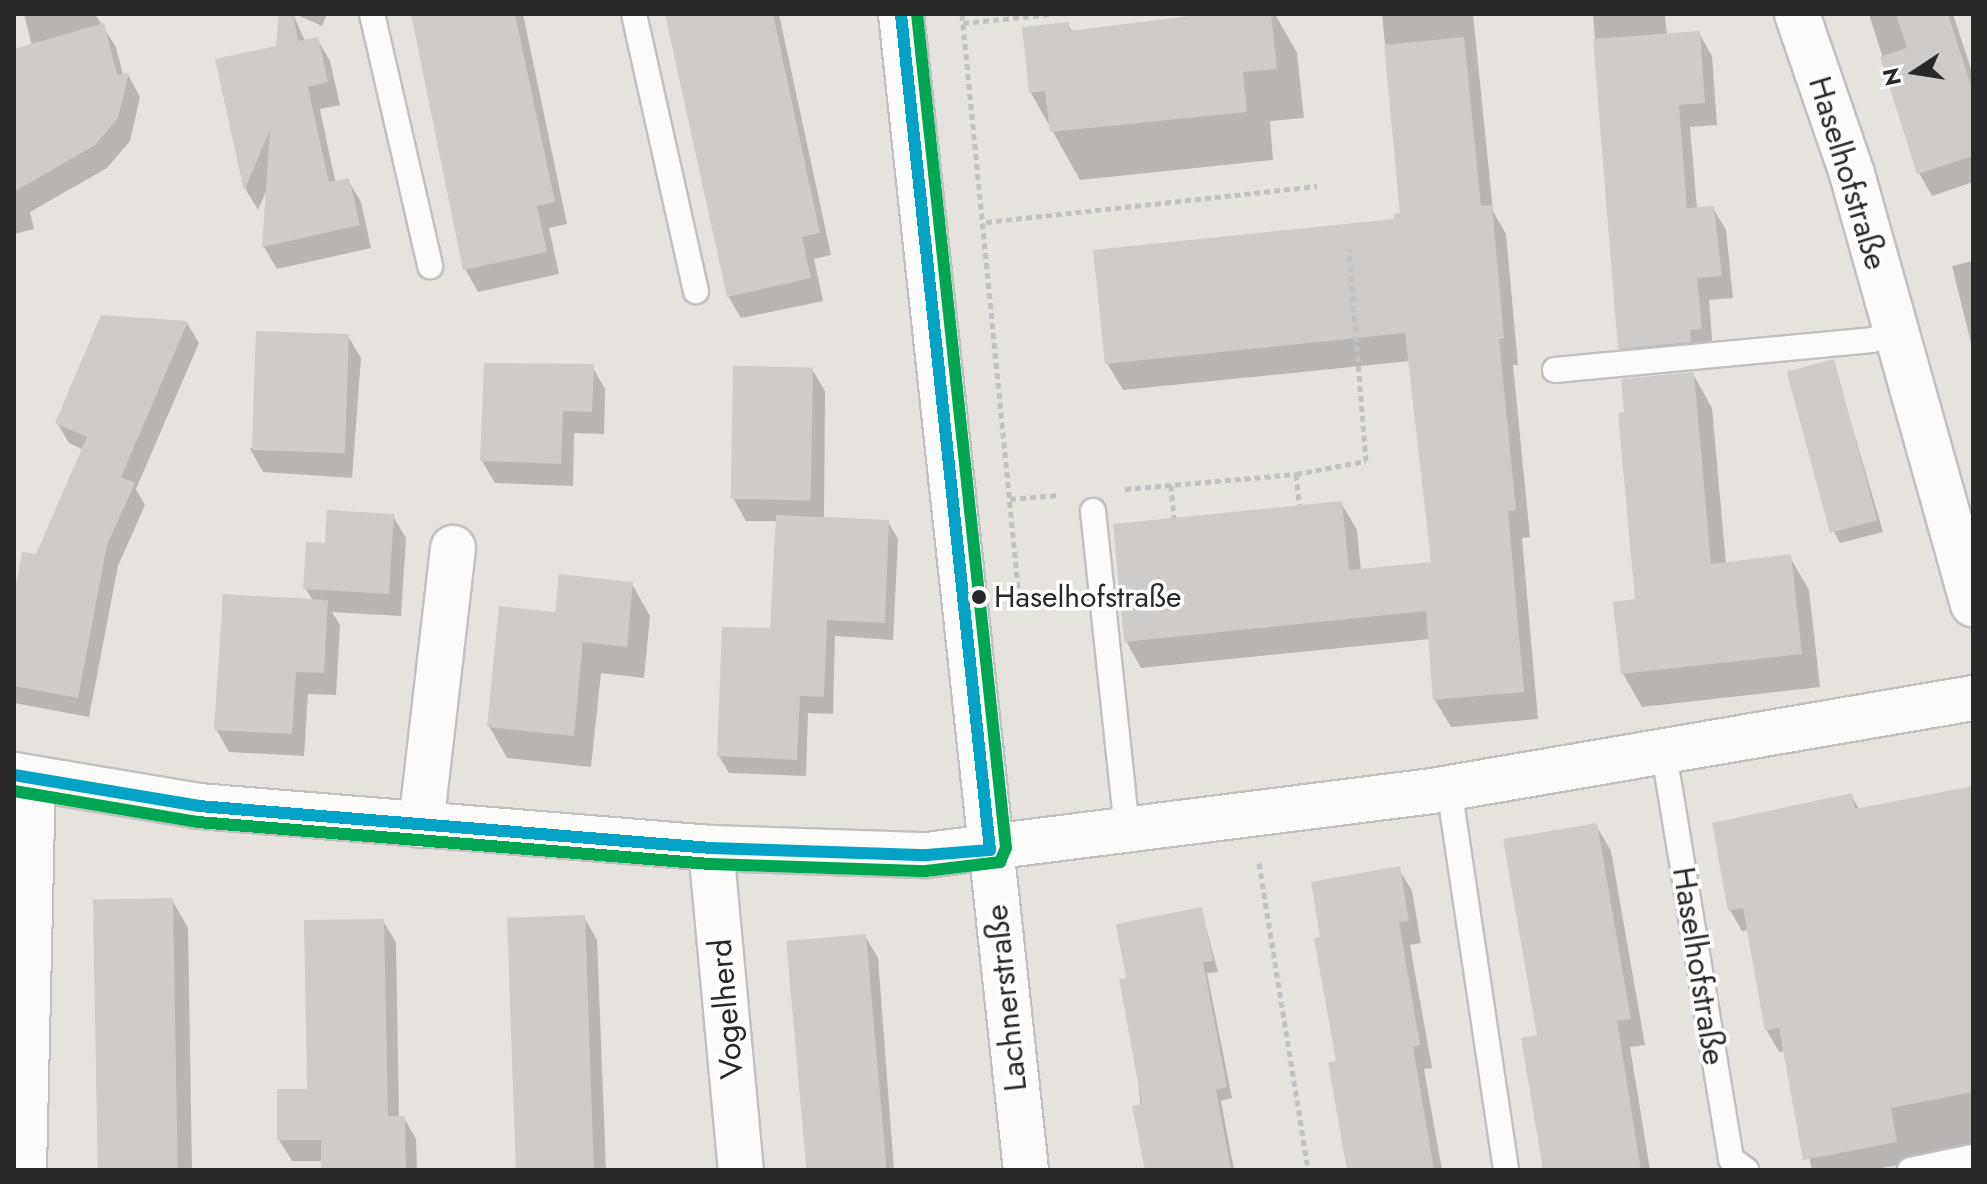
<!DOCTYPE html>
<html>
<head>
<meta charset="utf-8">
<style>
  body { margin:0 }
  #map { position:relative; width:1987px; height:1184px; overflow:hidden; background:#e6e3df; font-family:Jost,sans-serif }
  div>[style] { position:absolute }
  .shadow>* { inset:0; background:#0003 }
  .building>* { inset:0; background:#cecbc8; transform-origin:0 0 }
  .path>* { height:5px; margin-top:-2.5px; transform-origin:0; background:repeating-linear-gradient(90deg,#c3c2c2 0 6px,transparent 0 10px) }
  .roads { filter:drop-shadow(2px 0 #c1bfc0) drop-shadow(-2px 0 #c1bfc0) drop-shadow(0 2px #c1bfc0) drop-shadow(0 -2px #c1bfc0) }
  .service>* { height:24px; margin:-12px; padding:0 12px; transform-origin:12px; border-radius:12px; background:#fbfbfa }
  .minor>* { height:44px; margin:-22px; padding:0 22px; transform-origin:22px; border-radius:22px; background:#fbfbfa }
  .bus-1>* { height:12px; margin:-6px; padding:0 6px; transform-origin:6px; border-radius:6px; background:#02a3c6 }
  .bus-2>* { height:12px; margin:-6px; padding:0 6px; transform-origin:6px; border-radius:6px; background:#00a651 }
  .dots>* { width:22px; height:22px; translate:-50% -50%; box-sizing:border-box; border:4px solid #fff; border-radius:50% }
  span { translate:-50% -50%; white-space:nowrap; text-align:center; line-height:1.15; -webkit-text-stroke:7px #fff; paint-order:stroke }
  .bus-label { font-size:30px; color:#292929 }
  .left { translate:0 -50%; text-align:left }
  .street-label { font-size:32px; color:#292929 }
  .frame { position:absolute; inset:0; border:16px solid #292929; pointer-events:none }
  .north { position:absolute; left:1875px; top:32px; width:80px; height:80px; -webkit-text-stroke:6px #fff; paint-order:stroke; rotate:258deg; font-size:22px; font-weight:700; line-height:32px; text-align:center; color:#292929 }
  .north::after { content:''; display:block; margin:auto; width:28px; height:36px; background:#292929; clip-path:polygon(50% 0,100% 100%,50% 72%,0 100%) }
</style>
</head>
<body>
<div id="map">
  <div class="shadow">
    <i style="clip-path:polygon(24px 14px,95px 14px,116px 47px,123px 75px,128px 75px,140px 97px,130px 141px,107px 168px,30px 212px,34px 229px,14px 234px,14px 114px,47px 106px)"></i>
    <i style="clip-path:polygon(281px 14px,293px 14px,305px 41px,317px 39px,330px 61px,340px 105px,320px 109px,331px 162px,336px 183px,348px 180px,361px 202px,371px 248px,277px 269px,264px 247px,268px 187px,258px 210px,246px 190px,217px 61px,278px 47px)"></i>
    <i style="clip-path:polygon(295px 14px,327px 14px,322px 26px)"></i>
    <i style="clip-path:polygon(413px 14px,523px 14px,567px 224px,549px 228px,559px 274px,478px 292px,465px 269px)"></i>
    <i style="clip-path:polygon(667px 14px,779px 14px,831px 255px,814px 259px,823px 301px,741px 318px,728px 296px)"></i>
    <i style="clip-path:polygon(1208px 14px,1275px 14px,1297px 53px,1304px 118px,1270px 121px,1273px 160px,1080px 180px,1031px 93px,1068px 24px,1073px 33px)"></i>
    <i style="clip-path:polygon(1382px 14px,1473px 14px,1493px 211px,1506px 234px,1518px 365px,1513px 365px,1530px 537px,1522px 538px,1538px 719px,1451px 727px,1435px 700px,1430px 639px,1141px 668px,1126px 641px,1341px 503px,1357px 530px,1361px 571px,1434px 564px,1410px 361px,1123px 390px,1107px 363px,1402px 215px)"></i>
    <i style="clip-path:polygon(1593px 14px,1665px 14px,1667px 35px,1699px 33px,1712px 56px,1717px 125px,1690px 127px,1697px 209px,1713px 208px,1726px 230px,1733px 298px,1709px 300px,1713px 351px,1633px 371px,1620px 348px)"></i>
    <i style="clip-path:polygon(1869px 14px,1953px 14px,1973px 75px,1973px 182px,1932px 196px,1919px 173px)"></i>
    <i style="clip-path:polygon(1973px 261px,1973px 351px,1952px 266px)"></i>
    <i style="clip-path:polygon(102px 317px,187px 323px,199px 343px,136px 489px,145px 505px,118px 566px,89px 717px,14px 703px,14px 605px,84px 450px,69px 443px,57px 423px)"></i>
    <i style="clip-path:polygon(348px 336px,361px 358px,352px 478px,263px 472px,250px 449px)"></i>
    <i style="clip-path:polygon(1833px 361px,1883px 532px,1840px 543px,1834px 532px)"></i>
    <i style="clip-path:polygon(592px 366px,605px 389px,604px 434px,574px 433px,573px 486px,495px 483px,482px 461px)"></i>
    <i style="clip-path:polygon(812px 369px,825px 391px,824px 519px,888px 522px,898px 539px,893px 640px,835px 636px,833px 714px,808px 713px,806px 776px,729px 773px,719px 756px,772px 631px,777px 521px,746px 521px,733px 498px)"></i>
    <i style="clip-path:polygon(1693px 374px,1712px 408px,1726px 564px,1790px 557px,1809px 590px,1820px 687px,1642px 707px,1623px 674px)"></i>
    <i style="clip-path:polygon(393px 516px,406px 538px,401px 616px,332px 612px,340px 625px,336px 695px,308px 694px,304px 756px,229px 752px,216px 729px,313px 601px,305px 588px,327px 545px)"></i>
    <i style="clip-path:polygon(632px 584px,650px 616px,644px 678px,601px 673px,591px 767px,507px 758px,489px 726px,557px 614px)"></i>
    <i style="clip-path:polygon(1973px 789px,1973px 1151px,1871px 1170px,1812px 1170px,1785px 1051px,1779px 1052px,1767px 1031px,1749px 930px,1742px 931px,1730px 910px,1851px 795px,1860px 811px)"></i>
    <i style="clip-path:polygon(1596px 825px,1611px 851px,1645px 1045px,1630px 1047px,1650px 1170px,1545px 1170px,1539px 1037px)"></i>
    <i style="clip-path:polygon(1399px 869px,1412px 891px,1421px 943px,1410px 945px,1432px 1068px,1424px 1069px,1442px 1170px,1349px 1170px,1323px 938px)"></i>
    <i style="clip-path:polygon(172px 900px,188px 928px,192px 1170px,100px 1170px)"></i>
    <i style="clip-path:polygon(1201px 909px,1218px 972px,1207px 973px,1232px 1098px,1221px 1101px,1234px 1170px,1147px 1170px,1128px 980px)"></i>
    <i style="clip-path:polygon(584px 917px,597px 940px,606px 1170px,518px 1170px)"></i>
    <i style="clip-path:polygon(383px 921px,396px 942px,399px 1118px,404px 1118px,416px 1139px,417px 1170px,323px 1170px,323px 1161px,292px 1161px,279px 1140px,310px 1091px)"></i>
    <i style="clip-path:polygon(865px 936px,878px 958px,894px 1170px,813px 1170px)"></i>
  </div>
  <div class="building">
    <i style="clip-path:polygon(279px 14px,293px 14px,298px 41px,318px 37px,328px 82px,308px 87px,319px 138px,329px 182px,349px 178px,360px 225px,262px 247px,270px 130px,244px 191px,215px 59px,276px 46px)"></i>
    <i style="clip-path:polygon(411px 14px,515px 14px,555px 202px,537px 206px,547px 252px,463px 270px)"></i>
    <i style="clip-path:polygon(665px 14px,773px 14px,820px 233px,802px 237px,811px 278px,727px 297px)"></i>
    <i style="clip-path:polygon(1206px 14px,1271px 14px,1277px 69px,1243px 72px,1247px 112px,1050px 132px,1045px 91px,1029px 93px,1022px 27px,1069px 22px,1069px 31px)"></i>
    <i style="clip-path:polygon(1896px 14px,1948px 14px,1973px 92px,1973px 156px,1917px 174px,1880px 57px,1907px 48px)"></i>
    <i style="clip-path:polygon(104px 23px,117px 74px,129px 73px,118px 118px,95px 145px,14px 192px,14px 49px)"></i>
    <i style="clip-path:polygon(1700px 31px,1705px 103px,1679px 105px,1687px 208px,1714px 206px,1722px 276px,1697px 278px,1702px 329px,1690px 330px,1691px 342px,1618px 349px,1593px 39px)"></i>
    <i style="clip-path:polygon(1464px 37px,1481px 206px,1492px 205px,1504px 338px,1499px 339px,1516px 510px,1508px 511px,1524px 692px,1433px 700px,1426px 611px,1124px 642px,1113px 524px,1342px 501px,1349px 570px,1431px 562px,1405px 333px,1105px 364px,1093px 250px,1394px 219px,1394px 214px,1400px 213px,1384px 45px)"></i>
    <i style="clip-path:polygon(101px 315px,188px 321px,121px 477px,135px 483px,107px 545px,78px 698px,14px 686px,14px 595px,22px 552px,36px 554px,87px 437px,55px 423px)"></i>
    <i style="left:256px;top:331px;width:93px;height:119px;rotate:2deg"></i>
    <i style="left:1834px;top:359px;width:167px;height:49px;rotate:75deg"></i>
    <i style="clip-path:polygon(484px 363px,594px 364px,592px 412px,563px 411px,561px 464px,480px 461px)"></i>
    <i style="left:733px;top:366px;width:80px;height:133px;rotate:1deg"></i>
    <i style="clip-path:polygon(1694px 372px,1711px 564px,1791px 554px,1802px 654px,1621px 674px,1613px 602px,1635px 599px,1618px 413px,1624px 412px,1621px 379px)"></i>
    <i style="clip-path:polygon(327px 510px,394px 514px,389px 594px,303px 589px,306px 542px,325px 543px)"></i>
    <i style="clip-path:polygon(776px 515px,889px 520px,885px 623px,827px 620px,824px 697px,800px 696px,797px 760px,717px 756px,722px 627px,770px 628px)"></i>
    <i style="clip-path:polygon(559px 574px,633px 582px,627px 647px,583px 642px,574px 736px,487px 727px,499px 606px,555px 612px)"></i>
    <i style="clip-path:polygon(223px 594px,328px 600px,324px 673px,296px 672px,292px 734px,214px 730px)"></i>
    <i style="clip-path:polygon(1973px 786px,1973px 1092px,1891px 1108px,1897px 1142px,1803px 1160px,1779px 1028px,1765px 1031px,1743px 908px,1728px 911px,1712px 823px,1852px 793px,1855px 809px)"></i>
    <i style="clip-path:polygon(1597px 823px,1631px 1019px,1617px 1021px,1641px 1170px,1543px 1170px,1521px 1038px,1537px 1035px,1503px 839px)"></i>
    <i style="clip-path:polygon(1400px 866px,1409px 921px,1399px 922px,1420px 1045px,1413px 1047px,1434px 1170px,1347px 1170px,1328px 1062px,1336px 1061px,1314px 938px,1320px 937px,1311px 882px)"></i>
    <i style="left:173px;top:898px;width:272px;height:80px;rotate:89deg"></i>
    <i style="clip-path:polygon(1202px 907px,1213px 961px,1203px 962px,1227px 1087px,1216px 1090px,1231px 1170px,1145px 1170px,1132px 1106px,1142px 1104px,1119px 979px,1126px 978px,1116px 924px)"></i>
    <i style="left:585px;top:915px;width:255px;height:78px;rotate:88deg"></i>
    <i style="clip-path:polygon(384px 919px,388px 1116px,405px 1116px,406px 1170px,321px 1170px,321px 1140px,277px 1140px,277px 1089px,307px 1089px,304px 920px)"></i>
    <i style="left:866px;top:934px;width:237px;height:80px;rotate:85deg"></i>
  </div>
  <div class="path">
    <i style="left:962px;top:14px;width:597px;rotate:84.42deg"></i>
    <i style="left:963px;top:23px;width:89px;rotate:-5.8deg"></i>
    <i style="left:986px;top:222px;width:333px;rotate:-6.2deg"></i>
    <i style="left:1296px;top:474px;width:71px;rotate:-10.5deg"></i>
    <i style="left:1366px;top:461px;width:213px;rotate:-94.6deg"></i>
    <i style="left:1171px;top:485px;width:33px;rotate:85deg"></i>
    <i style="left:1125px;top:489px;width:172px;rotate:-5deg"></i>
    <i style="left:1296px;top:474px;width:31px;rotate:84deg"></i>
    <i style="left:1010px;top:499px;width:49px;rotate:-4.7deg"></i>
    <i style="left:1259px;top:863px;width:311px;rotate:80.9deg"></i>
  </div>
  <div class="roads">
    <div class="service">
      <i style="left:372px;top:14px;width:259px;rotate:77deg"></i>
      <i style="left:634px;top:14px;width:284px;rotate:77.4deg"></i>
      <i style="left:1555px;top:370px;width:318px;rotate:-5.4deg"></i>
      <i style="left:1872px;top:340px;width:26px;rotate:-18deg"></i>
      <i style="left:1093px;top:511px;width:319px;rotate:83.9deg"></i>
      <i style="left:1664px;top:754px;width:411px;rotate:80.6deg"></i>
      <i style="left:1731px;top:1159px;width:19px;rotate:36deg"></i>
      <i style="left:1449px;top:788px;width:386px;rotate:81.5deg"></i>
      <i style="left:1910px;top:1170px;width:64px;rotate:-11.7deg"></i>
    </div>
    <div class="minor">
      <i style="left:901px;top:14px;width:1163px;rotate:83.83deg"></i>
      <i style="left:1797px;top:14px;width:169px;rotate:71deg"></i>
      <i style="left:1852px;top:174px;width:447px;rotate:74.3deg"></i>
      <i style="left:14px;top:775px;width:188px;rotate:9.5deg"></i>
      <i style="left:199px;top:806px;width:514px;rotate:4.69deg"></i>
      <i style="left:711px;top:848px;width:216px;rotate:1.9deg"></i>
      <i style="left:927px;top:855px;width:509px;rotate:-7.22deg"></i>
      <i style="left:1432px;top:791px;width:549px;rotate:-9.75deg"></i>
      <i style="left:421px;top:825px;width:279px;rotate:-83.4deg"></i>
      <i style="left:711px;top:848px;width:323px;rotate:84.7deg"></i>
      <i style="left:24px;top:1170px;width:391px;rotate:-88.7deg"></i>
    </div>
  </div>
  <div class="bus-1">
    <i style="left:14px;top:775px;width:188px;rotate:9.5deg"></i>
    <i style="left:199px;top:806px;width:514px;rotate:4.69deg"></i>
    <i style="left:711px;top:848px;width:216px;rotate:1.9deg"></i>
    <i style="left:927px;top:855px;width:63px;rotate:-4.5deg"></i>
    <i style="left:990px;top:850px;width:841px;rotate:-96.08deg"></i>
  </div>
  <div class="bus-2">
    <i style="left:14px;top:791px;width:187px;rotate:9.6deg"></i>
    <i style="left:198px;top:822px;width:514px;rotate:4.69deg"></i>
    <i style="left:710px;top:864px;width:216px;rotate:1.9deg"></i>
    <i style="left:926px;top:871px;width:75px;rotate:-6.9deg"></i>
    <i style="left:1000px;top:862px;width:15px;rotate:-67deg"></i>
    <i style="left:1006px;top:848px;width:839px;rotate:-96.09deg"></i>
  </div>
  <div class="dots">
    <i style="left:979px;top:597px;background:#292929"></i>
  </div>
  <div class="bus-label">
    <span class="left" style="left:994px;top:597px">Haselhofstraße</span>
  </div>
  <div class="street-label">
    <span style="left:1848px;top:173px;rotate:73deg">Haselhofstraße</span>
    <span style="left:1699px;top:966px;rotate:81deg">Haselhofstraße</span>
    <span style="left:1006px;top:998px;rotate:-96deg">Lachnerstraße</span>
    <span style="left:726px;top:1009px;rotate:-95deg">Vogelherd</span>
  </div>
  <div class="frame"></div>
  <div class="north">N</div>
</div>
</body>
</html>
